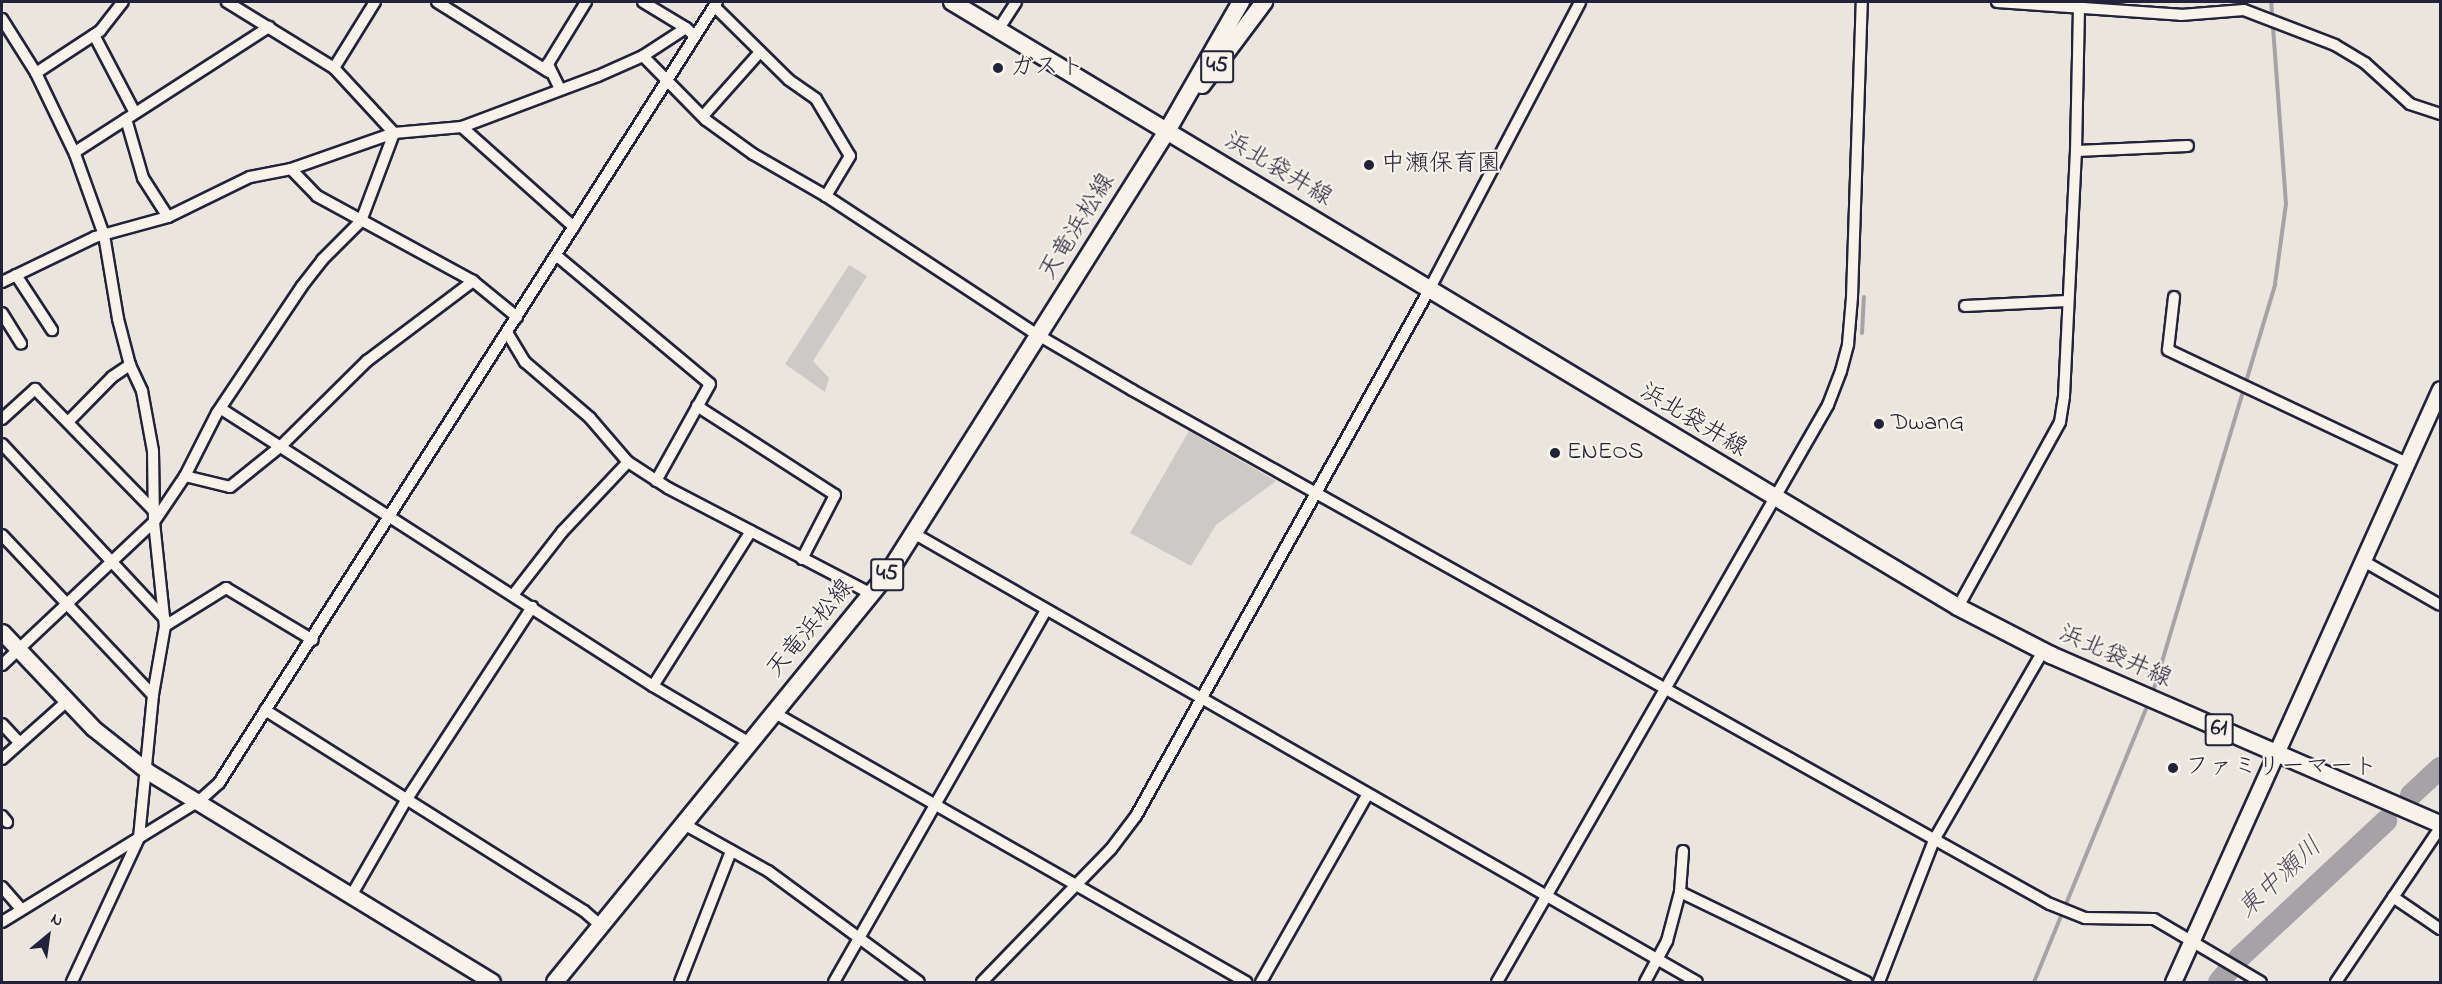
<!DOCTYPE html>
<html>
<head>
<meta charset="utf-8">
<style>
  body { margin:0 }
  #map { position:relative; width:2442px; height:984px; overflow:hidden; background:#eae6de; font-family:"Indie Flower","Klee One",sans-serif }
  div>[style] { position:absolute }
  .green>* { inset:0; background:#cdc9c6 }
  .stream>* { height:4px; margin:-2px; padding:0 2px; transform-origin:2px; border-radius:2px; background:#a6a3a6 }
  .river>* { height:22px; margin:-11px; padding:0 11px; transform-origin:11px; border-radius:11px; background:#a6a3a6 }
  .roads { filter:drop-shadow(2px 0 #22223b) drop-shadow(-2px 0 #22223b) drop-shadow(0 2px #22223b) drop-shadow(0 -2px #22223b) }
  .street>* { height:10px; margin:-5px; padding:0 5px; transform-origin:5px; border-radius:5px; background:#f7f3e8 }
  .secondary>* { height:15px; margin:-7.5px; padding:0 7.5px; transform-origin:7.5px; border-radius:7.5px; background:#f7f3e8 }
  .primary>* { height:16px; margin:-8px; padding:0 8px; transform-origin:8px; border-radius:8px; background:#f7f3e8 }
  .dots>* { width:16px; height:16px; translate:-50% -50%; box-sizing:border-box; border:3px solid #f7f3e8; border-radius:50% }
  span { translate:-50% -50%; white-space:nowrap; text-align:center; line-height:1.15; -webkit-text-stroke:4.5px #f7f3e8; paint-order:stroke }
  .shield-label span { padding:2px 4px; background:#f7f3e8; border:2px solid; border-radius:4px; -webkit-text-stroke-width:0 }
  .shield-label { font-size:22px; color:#22223b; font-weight:700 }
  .poi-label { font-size:24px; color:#22223b }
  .left { translate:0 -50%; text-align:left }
  .street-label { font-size:24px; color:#22223b }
  .water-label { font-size:26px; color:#504f60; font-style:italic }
  .frame { position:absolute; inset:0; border:3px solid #22223b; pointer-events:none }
  .north { position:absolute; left:18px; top:906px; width:60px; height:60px; -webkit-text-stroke:4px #f7f3e8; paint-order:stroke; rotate:29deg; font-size:16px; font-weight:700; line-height:24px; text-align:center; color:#22223b }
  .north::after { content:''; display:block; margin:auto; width:21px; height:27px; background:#22223b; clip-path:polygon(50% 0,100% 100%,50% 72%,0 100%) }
</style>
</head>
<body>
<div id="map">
  <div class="green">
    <i style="clip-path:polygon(849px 265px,867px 276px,813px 361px,829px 378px,825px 392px,785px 364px)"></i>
    <i style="clip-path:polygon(1189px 431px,1276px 481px,1216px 525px,1191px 566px,1130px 533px)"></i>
  </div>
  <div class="stream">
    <i style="left:1862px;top:333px;width:36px;rotate:-87deg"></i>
    <i style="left:2152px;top:695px;width:429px;rotate:-73.3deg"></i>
    <i style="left:2275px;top:284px;width:81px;rotate:-82.2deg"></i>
    <i style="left:2286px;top:204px;width:203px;rotate:-94.2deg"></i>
    <i style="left:2034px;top:982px;width:303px;rotate:-67.7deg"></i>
  </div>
  <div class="river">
    <i style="left:2411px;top:795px;width:40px;rotate:-43deg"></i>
    <i style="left:2219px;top:982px;width:33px;rotate:-50deg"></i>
    <i style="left:2240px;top:957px;width:200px;rotate:-43deg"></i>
  </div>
  <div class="roads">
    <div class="street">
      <i style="left:437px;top:2px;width:132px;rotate:32deg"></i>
      <i style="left:643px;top:2px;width:50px;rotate:31.2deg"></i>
      <i style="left:1997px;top:2px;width:184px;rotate:4deg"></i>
      <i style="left:2181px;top:15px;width:63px;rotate:-4.5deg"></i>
      <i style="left:2244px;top:10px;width:97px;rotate:21deg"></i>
      <i style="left:2335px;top:45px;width:35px;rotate:31deg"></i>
      <i style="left:2365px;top:63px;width:61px;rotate:42.3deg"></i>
      <i style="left:2410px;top:104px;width:32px;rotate:18deg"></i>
      <i style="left:714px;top:6px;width:105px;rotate:44.6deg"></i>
      <i style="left:789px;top:80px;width:33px;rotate:35deg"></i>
      <i style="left:816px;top:99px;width:66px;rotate:59.2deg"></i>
      <i style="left:850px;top:156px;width:47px;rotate:121deg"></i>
      <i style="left:2px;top:19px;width:64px;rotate:57.8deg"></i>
      <i style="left:36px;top:73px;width:90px;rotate:64.3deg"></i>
      <i style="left:75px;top:154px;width:86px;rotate:70.3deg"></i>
      <i style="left:104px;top:235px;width:85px;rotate:80.5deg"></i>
      <i style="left:118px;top:319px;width:48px;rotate:75.4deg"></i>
      <i style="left:130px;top:365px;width:29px;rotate:65deg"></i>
      <i style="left:142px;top:391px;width:61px;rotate:79.6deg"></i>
      <i style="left:153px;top:451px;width:71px;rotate:89.2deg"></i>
      <i style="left:154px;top:522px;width:105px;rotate:84deg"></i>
      <i style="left:165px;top:626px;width:70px;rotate:99.9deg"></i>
      <i style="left:153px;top:695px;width:144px;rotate:95.6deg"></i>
      <i style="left:139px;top:838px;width:159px;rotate:115deg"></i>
      <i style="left:998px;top:30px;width:33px;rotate:-57deg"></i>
      <i style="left:94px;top:35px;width:88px;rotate:62.3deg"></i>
      <i style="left:643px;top:56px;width:90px;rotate:45.5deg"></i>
      <i style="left:706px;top:120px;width:58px;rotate:35.9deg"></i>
      <i style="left:753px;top:154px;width:84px;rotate:29.9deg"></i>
      <i style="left:826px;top:196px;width:254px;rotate:33.3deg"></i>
      <i style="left:1038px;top:335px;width:109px;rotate:30.3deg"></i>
      <i style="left:1132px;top:390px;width:1052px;rotate:29.25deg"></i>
      <i style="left:2050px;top:904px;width:38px;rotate:22deg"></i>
      <i style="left:2085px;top:918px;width:69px;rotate:0.8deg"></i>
      <i style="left:2154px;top:919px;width:124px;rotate:30.5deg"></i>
      <i style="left:334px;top:68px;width:78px;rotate:-58.2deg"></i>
      <i style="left:36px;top:73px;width:77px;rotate:-33.3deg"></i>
      <i style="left:100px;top:31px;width:37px;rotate:-52deg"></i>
      <i style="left:560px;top:89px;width:28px;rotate:-116deg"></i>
      <i style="left:548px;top:64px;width:73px;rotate:-58.5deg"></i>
      <i style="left:703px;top:116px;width:86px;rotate:-48.3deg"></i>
      <i style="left:126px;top:119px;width:61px;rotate:73.9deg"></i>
      <i style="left:143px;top:178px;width:46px;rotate:57.3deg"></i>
      <i style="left:462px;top:127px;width:150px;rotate:41.8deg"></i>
      <i style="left:2076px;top:151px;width:112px;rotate:-2.6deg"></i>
      <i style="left:75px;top:152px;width:231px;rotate:-32.8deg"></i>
      <i style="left:291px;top:169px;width:37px;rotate:46deg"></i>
      <i style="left:317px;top:196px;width:178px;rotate:28.6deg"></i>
      <i style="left:473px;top:281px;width:57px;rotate:39.3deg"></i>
      <i style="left:557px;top:256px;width:199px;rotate:39.9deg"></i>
      <i style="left:710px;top:384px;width:111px;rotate:119.1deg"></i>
      <i style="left:16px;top:275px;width:66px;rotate:56.8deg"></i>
      <i style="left:2px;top:282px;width:103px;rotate:-25.8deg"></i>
      <i style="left:95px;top:237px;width:76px;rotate:-15.3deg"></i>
      <i style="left:168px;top:217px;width:91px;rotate:-26deg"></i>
      <i style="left:250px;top:177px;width:42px;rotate:-11deg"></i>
      <i style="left:291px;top:169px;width:109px;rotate:-19.3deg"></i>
      <i style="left:394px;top:133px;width:68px;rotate:-5deg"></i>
      <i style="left:462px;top:127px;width:145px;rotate:-20.6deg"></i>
      <i style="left:598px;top:76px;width:49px;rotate:-24deg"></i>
      <i style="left:643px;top:56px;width:51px;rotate:-33.1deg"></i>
      <i style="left:686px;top:28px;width:12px;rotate:42deg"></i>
      <i style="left:2174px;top:297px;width:53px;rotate:96.5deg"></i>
      <i style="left:2168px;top:350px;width:264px;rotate:25.3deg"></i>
      <i style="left:1965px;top:306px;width:102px;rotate:-2.8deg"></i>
      <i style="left:2px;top:313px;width:36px;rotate:58deg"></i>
      <i style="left:508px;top:334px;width:33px;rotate:59deg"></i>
      <i style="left:525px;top:362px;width:86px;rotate:40.7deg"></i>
      <i style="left:590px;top:418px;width:58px;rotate:49.2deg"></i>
      <i style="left:628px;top:462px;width:48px;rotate:33deg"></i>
      <i style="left:668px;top:488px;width:230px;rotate:27.5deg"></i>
      <i style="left:697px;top:406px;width:164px;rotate:32.8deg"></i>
      <i style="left:835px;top:495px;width:72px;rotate:117.3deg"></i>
      <i style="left:223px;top:410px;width:511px;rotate:32.69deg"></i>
      <i style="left:653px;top:686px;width:110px;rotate:30.5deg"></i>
      <i style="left:2px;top:419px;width:45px;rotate:-42.3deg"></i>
      <i style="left:35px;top:389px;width:169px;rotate:45.7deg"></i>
      <i style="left:68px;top:422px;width:63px;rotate:-45.6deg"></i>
      <i style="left:112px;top:377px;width:22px;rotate:-34deg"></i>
      <i style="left:2px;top:444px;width:239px;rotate:47deg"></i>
      <i style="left:185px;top:476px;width:46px;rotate:13.7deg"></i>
      <i style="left:230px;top:487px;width:65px;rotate:-38.8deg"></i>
      <i style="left:281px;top:446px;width:121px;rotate:-44.7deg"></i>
      <i style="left:367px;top:361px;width:133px;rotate:-37deg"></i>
      <i style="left:915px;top:534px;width:901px;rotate:29.81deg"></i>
      <i style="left:2px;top:535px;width:220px;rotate:46.7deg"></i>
      <i style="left:2365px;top:562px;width:86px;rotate:29.8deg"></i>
      <i style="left:513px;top:595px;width:80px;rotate:-52.1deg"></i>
      <i style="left:562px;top:532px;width:96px;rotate:-46.7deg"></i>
      <i style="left:1958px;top:607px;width:211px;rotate:-61.1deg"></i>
      <i style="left:2060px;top:422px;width:26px;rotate:-81deg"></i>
      <i style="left:2064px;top:396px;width:245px;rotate:-87.2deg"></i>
      <i style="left:2076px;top:151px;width:149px;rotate:-88.8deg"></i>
      <i style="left:165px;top:626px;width:72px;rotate:-31.9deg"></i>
      <i style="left:226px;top:588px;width:101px;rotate:30.9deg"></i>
      <i style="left:2px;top:665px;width:209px;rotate:-43.3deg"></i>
      <i style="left:154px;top:522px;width:55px;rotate:-56deg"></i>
      <i style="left:185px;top:476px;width:71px;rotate:-63.1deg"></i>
      <i style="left:217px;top:413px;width:153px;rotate:-56.2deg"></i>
      <i style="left:302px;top:286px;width:33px;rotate:-52deg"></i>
      <i style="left:322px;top:260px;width:55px;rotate:-45deg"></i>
      <i style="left:361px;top:221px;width:94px;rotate:-69.4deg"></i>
      <i style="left:394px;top:133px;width:88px;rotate:-132.7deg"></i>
      <i style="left:334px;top:68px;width:126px;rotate:-148.3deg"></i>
      <i style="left:653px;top:686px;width:183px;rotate:-57.7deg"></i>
      <i style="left:265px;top:710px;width:377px;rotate:32.2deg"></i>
      <i style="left:584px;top:911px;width:23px;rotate:41deg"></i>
      <i style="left:773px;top:712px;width:545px;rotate:29.72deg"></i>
      <i style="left:2px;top:724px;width:25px;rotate:47deg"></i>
      <i style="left:2px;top:759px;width:87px;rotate:-41.7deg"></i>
      <i style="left:2px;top:816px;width:8px;rotate:50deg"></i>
      <i style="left:682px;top:823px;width:98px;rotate:29.2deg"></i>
      <i style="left:768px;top:871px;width:187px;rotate:36.3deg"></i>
      <i style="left:2px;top:887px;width:29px;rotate:49deg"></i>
      <i style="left:1680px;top:892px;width:207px;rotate:25.8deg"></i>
      <i style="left:351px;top:896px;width:108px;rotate:-60.1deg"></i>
      <i style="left:405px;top:802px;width:233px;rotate:-56.9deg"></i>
      <i style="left:2393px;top:897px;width:57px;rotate:34.2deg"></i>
      <i style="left:2px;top:922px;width:231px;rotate:-31.6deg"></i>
      <i style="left:199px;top:801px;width:27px;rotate:-42deg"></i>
      <i style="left:219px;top:783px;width:926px;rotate:-57.48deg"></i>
      <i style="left:680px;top:982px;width:141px;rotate:-68.7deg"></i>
      <i style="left:834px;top:982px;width:427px;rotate:-60.3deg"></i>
      <i style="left:982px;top:982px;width:185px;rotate:-45.9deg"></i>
      <i style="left:1111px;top:849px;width:41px;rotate:-52.9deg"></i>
      <i style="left:1136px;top:816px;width:602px;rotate:-60.88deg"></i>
      <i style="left:1429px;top:290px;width:325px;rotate:-62.3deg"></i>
      <i style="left:1261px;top:982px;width:216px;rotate:-60.4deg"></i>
      <i style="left:1497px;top:982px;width:665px;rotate:-60.16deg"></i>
      <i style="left:1828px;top:405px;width:36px;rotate:-69deg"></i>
      <i style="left:1841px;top:371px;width:28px;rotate:-75deg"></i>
      <i style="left:1848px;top:344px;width:47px;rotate:-85.1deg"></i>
      <i style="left:1852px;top:297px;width:295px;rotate:-88.1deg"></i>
      <i style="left:1645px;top:982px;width:47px;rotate:-61.8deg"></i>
      <i style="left:1667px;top:941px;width:51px;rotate:-75.1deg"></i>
      <i style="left:1680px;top:892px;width:41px;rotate:-85.8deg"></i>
      <i style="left:1879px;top:982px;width:152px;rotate:-68.8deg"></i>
      <i style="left:1934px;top:840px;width:218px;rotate:-60deg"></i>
      <i style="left:2336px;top:982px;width:186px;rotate:-56deg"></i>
    </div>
    <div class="secondary">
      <i style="left:2px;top:632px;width:132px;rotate:46.5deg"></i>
      <i style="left:93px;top:728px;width:69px;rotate:38.5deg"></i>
      <i style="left:147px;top:771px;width:404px;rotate:31.4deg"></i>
      <i style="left:2173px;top:982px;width:650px;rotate:-65.76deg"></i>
    </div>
    <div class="primary">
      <i style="left:952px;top:2px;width:1174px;rotate:31.02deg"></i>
      <i style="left:1958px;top:607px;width:105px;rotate:27.3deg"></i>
      <i style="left:2051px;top:655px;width:424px;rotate:23.5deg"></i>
      <i style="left:1202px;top:85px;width:104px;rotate:-53.2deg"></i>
      <i style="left:555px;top:982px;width:529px;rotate:-50.83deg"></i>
      <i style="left:889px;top:572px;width:521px;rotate:-57.77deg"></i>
      <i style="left:1167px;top:131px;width:149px;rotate:-60.2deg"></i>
    </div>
  </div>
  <div class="dots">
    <i style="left:998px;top:68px;background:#22223b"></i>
    <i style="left:1369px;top:165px;background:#22223b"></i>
    <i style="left:1879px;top:424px;background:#22223b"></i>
    <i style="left:1555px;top:453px;background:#22223b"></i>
    <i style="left:2173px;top:768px;background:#22223b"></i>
  </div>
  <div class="shield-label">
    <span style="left:1217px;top:67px">45</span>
    <span style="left:887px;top:575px">45</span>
    <span style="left:2219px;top:730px">61</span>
  </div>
  <div class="poi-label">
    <span class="left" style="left:1010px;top:68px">ガスト</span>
    <span class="left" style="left:1381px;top:165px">中瀬保育園</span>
    <span class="left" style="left:1891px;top:424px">DwanG</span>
    <span class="left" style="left:1567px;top:453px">ENEOS</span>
    <span class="left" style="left:2185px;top:768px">ファミリーマート</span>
  </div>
  <div class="street-label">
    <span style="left:1278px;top:170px;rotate:31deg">浜北袋井線</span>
    <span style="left:1078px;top:227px;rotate:-58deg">天竜浜松線</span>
    <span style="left:1693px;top:421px;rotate:31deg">浜北袋井線</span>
    <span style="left:811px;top:629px;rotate:-50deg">天竜浜松線</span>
    <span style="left:2115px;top:657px;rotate:24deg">浜北袋井線</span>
  </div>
  <div class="water-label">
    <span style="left:2281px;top:879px;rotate:-43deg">東中瀬川</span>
  </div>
  <div class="frame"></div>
  <div class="north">N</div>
</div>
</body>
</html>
